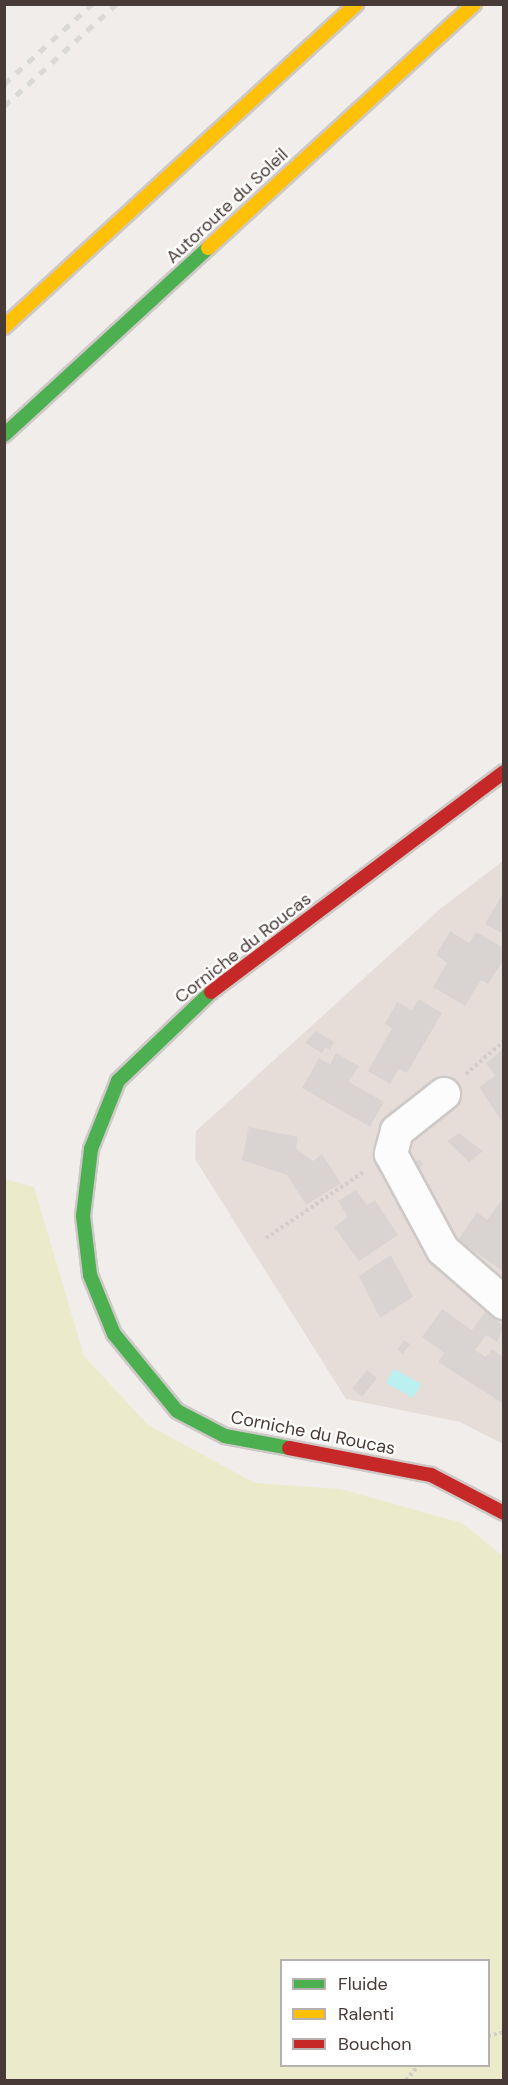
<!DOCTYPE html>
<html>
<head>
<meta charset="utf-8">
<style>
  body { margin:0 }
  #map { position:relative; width:508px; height:2085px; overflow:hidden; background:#f1edeb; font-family:"DM Sans",sans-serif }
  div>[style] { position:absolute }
  .residential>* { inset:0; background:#e6ddd8 }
  .green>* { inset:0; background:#ebebcb }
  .water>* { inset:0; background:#baf0f0; transform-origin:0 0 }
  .building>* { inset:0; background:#d9d4d2; transform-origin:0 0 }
  .path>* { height:4px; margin-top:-2px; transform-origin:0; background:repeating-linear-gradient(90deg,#d2cdcb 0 3px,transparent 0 6px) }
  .roads { filter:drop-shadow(2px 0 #cec9c7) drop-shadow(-2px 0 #cec9c7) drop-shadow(0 2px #cec9c7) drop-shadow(0 -2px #cec9c7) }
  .street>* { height:32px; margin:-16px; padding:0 16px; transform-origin:16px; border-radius:16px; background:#fdfcfc }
  .fast>* { height:14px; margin:-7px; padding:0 7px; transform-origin:7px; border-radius:7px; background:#4caf50 }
  .slow>* { height:14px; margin:-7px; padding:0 7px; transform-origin:7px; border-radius:7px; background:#ffc107 }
  .jam>* { height:14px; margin:-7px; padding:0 7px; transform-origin:7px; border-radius:7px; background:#c62828 }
  .rail>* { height:4.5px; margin-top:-2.25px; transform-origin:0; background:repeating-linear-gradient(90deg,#d9d9d8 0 8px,transparent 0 16px) }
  span { translate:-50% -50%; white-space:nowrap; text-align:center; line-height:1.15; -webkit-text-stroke:4.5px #fff; paint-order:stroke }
  .street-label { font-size:18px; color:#483a36 }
  .frame { position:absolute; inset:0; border:6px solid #483a36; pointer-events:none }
  .legend { position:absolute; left:280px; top:1959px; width:210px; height:108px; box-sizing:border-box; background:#fff; border:2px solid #b6b0af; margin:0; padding:8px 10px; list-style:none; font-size:18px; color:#483a36 }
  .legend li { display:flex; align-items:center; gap:12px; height:30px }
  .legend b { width:30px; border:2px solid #b6b0af }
</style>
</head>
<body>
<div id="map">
  <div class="residential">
    <i style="clip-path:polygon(503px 861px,503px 1444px,460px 1422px,346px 1399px,195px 1159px,196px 1131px,440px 909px)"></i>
  </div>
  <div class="green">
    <i style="clip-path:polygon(evenodd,5px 1179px,34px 1187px,84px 1356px,148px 1425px,255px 1483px,341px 1489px,462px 1523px,503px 1556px,503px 2080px,5px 2080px,5px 1179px,282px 1960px,488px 1960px,488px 2066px,282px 2066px,282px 1960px)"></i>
  </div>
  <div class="water">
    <i style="left:394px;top:1369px;width:31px;height:16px;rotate:29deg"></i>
  </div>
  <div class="building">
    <i style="clip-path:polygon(502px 895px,504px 896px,504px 934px,485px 924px)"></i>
    <i style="clip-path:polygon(450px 931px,469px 943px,476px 932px,504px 948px,504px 959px,488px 984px,481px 980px,465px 1006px,433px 987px,447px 963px,436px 955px)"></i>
    <i style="clip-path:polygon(419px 999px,442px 1013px,407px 1073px,399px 1069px,390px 1084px,368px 1071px,392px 1028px,385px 1024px,397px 1002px,412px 1010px)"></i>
    <i style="clip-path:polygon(316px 1031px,334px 1042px,330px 1050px,325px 1047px,322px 1053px,305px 1043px)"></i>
    <i style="clip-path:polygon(504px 1048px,504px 1125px,479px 1087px,495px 1076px,486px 1063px)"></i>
    <i style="clip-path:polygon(336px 1053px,359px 1066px,349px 1082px,384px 1102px,370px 1127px,302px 1088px,319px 1058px,330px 1064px)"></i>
    <i style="clip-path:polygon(249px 1127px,298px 1137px,296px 1149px,313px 1161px,322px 1154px,341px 1183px,306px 1205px,287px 1175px,242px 1160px)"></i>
    <i style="clip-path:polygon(459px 1133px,483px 1151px,469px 1162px,447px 1141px)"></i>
    <i style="clip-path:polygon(419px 1159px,423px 1164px,411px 1179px,404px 1169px)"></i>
    <i style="clip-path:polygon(356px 1190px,367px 1205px,375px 1200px,398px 1235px,359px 1261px,334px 1227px,348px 1217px,338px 1201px)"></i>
    <i style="clip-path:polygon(504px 1197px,504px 1272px,458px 1240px,477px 1212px,487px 1220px)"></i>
    <i style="clip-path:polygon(391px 1255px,413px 1297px,380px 1318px,359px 1276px)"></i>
    <i style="clip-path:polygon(442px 1309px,472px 1330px,485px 1312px,504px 1326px,497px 1342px,486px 1335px,475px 1350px,486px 1357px,492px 1349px,504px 1358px,504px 1404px,438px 1362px,444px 1353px,422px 1337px)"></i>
    <i style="left:404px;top:1340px;width:7px;height:12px;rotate:34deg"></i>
    <i style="left:367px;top:1370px;width:13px;height:24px;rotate:39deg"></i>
  </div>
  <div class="path">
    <i style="left:466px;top:1074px;width:50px;rotate:-41deg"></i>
    <i style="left:266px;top:1238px;width:120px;rotate:-34.1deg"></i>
    <i style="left:488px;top:2036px;width:16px;rotate:-14deg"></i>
    <i style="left:406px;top:2080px;width:18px;rotate:-49deg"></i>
  </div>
  <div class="roads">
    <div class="street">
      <i style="left:444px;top:1094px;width:60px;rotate:141.8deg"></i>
      <i style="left:397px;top:1131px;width:24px;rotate:105deg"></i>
      <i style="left:391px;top:1154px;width:109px;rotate:61.6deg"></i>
      <i style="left:443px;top:1250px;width:81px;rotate:41deg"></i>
    </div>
    <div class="fast">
      <i style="left:4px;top:435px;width:277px;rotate:-42.5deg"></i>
      <i style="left:211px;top:992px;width:129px;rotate:136.3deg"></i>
      <i style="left:118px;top:1081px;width:73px;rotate:111.7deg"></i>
      <i style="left:91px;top:1149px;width:67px;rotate:96.8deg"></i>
      <i style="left:83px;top:1216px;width:59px;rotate:83.2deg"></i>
      <i style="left:90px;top:1275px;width:64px;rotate:67.9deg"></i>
      <i style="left:114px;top:1334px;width:99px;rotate:50.7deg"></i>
      <i style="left:177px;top:1411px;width:54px;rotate:27.5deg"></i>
      <i style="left:225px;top:1436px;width:65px;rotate:10.6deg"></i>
    </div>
    <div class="slow">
      <i style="left:208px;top:248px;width:361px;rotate:-42.5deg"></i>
      <i style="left:4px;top:327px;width:478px;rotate:-42.5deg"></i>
    </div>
    <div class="jam">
      <i style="left:211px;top:992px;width:366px;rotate:-36.9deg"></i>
      <i style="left:289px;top:1448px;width:145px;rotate:10.8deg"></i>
      <i style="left:431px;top:1475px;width:82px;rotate:27.5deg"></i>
    </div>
  </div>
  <div class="rail">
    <i style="left:4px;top:84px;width:119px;rotate:-42.3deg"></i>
    <i style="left:4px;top:106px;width:151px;rotate:-42.3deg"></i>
  </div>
  <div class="street-label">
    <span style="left:227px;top:206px;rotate:-43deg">Autoroute du Soleil</span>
    <span style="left:243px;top:948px;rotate:-38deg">Corniche du Roucas</span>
    <span style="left:313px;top:1433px;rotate:11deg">Corniche du Roucas</span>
  </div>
  <div class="frame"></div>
  <ul class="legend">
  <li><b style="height:8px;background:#4caf50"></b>Fluide</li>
  <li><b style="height:8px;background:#ffc107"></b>Ralenti</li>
  <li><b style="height:8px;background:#c62828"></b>Bouchon</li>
  </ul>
</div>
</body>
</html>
